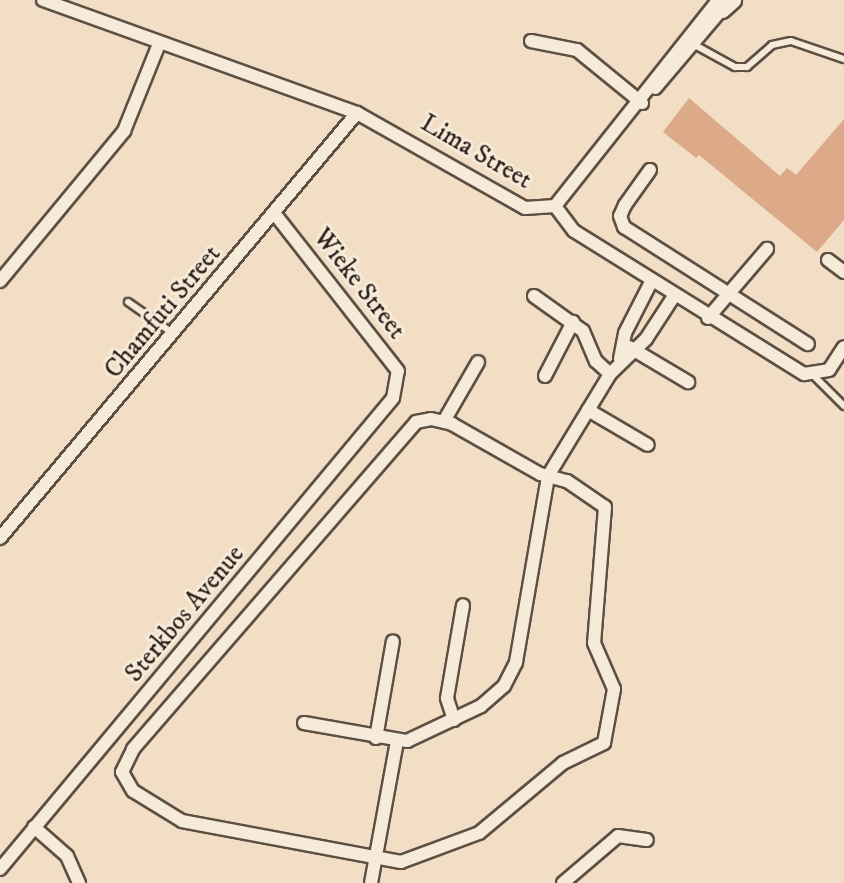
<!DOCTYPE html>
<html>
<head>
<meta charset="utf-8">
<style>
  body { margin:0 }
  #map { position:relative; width:844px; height:883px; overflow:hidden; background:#f1dec4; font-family:"IM FELL DW Pica",serif }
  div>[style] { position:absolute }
  .building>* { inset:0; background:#ddaa89 }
  .roads { filter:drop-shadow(2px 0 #5d4f44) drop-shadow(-2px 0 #5d4f44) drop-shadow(0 2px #5d4f44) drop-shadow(0 -2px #5d4f44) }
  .service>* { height:6px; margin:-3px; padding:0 3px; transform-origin:3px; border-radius:3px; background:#f6ead9 }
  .minor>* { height:12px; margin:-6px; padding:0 6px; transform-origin:6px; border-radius:6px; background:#f6ead9 }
  .tertiary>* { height:15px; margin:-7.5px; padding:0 7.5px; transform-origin:7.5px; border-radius:7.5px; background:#f6ead9 }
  span { translate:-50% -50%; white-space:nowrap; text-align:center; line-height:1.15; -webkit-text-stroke:6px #f6ead9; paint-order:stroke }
  .street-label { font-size:26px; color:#2c1f1a }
</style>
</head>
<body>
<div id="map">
  <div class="building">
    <i style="clip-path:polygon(689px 98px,780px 176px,787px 168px,796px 175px,844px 119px,844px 220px,817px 252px,699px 155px,696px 158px,663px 132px)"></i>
  </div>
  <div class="roads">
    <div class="service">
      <i style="left:693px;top:44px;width:48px;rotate:28.7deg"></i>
      <i style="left:735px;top:67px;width:12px"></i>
      <i style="left:747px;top:67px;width:33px;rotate:-41deg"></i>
      <i style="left:772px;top:45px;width:19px;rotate:-12deg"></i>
      <i style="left:791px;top:41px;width:56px;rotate:18.8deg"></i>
      <i style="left:128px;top:302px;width:56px;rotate:34.8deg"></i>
      <i style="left:813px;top:375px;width:44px;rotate:45deg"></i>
    </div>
    <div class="minor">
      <i style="left:43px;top:0;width:334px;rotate:19.8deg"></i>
      <i style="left:357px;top:113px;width:193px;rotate:29.5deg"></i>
      <i style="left:525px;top:208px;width:30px;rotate:-4deg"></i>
      <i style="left:555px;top:206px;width:31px;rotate:53deg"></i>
      <i style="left:574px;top:231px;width:271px;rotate:31.9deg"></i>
      <i style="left:804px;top:374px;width:25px;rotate:-9deg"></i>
      <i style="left:829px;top:370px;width:27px;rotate:-57deg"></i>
      <i style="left:531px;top:41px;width:47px;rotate:11.1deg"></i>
      <i style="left:577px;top:50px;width:84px;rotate:39.2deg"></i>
      <i style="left:655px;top:88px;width:111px;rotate:-49.7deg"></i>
      <i style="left:650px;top:170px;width:43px;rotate:125.5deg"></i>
      <i style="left:625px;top:205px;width:12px;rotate:114deg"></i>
      <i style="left:620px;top:216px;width:12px;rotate:70deg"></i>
      <i style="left:624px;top:227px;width:218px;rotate:32.5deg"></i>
      <i style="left:555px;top:206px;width:263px;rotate:-51.6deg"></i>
      <i style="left:828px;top:260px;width:20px;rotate:37deg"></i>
      <i style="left:0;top:281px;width:195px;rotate:-50.4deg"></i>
      <i style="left:124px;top:131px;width:94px;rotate:-68.1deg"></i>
      <i style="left:534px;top:296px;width:60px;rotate:35.5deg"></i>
      <i style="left:583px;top:331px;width:33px;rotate:67deg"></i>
      <i style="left:596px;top:361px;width:19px;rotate:43deg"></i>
      <i style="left:708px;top:318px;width:91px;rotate:-49.5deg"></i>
      <i style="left:629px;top:347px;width:69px;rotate:30.7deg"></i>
      <i style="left:620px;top:359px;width:26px;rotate:-79deg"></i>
      <i style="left:625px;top:333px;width:57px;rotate:-63deg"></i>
      <i style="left:545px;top:376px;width:61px;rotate:-62.6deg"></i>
      <i style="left:588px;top:410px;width:69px;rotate:30.3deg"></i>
      <i style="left:431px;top:419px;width:22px;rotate:13deg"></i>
      <i style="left:452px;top:424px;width:101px;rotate:29.6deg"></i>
      <i style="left:540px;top:474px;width:28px;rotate:15deg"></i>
      <i style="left:567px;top:481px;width:46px;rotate:34.4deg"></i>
      <i style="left:605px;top:507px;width:136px;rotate:94.6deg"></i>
      <i style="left:594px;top:643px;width:50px;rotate:66.5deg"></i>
      <i style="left:614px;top:689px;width:55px;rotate:100.5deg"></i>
      <i style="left:604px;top:743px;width:46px;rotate:154deg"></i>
      <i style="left:563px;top:763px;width:109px;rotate:140.2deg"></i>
      <i style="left:479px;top:833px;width:83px;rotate:159.6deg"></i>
      <i style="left:401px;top:862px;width:223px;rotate:-169.4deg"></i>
      <i style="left:182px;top:821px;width:57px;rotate:-148.5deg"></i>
      <i style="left:133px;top:791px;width:22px;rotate:-120deg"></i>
      <i style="left:122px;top:772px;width:25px;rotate:-64deg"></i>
      <i style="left:133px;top:749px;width:432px;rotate:-49.1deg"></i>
      <i style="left:416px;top:422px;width:15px;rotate:-11deg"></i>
      <i style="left:444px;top:421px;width:68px;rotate:-60deg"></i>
      <i style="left:0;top:538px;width:555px;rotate:-49.97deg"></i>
      <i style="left:454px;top:720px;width:23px;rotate:-108deg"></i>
      <i style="left:447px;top:698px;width:94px;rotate:-80.2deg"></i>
      <i style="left:304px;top:723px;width:105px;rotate:9.9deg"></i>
      <i style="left:407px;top:741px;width:82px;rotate:-25.3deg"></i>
      <i style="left:481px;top:706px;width:30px;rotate:-41deg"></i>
      <i style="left:504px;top:686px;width:27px;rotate:-63deg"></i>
      <i style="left:516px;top:662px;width:189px;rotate:-80.2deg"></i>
      <i style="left:548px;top:476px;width:119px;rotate:-58.7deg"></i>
      <i style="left:610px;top:374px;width:50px;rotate:-44.2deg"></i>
      <i style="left:646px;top:339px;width:51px;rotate:-56.9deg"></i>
      <i style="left:376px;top:738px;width:98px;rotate:-80.1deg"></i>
      <i style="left:34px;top:827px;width:44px;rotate:41.3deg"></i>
      <i style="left:67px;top:856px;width:30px;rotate:66deg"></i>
      <i style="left:0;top:869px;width:613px;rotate:-50.16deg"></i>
      <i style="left:393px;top:398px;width:27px;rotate:-80deg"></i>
      <i style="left:398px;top:371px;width:199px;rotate:-128.1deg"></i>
      <i style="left:371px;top:883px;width:144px;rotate:-79.6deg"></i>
      <i style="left:563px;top:883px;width:72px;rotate:-40.5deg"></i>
      <i style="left:618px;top:836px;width:29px;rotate:8deg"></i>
    </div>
    <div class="tertiary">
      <i style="left:722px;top:10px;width:15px;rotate:-42deg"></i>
    </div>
  </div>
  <div class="street-label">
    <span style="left:476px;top:152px;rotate:30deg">Lima Street</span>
    <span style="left:359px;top:284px;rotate:52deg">Wieke Street</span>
    <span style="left:163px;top:312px;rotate:-50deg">Chamfuti Street</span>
    <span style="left:185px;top:614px;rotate:-50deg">Sterkbos Avenue</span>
  </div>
</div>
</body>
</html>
